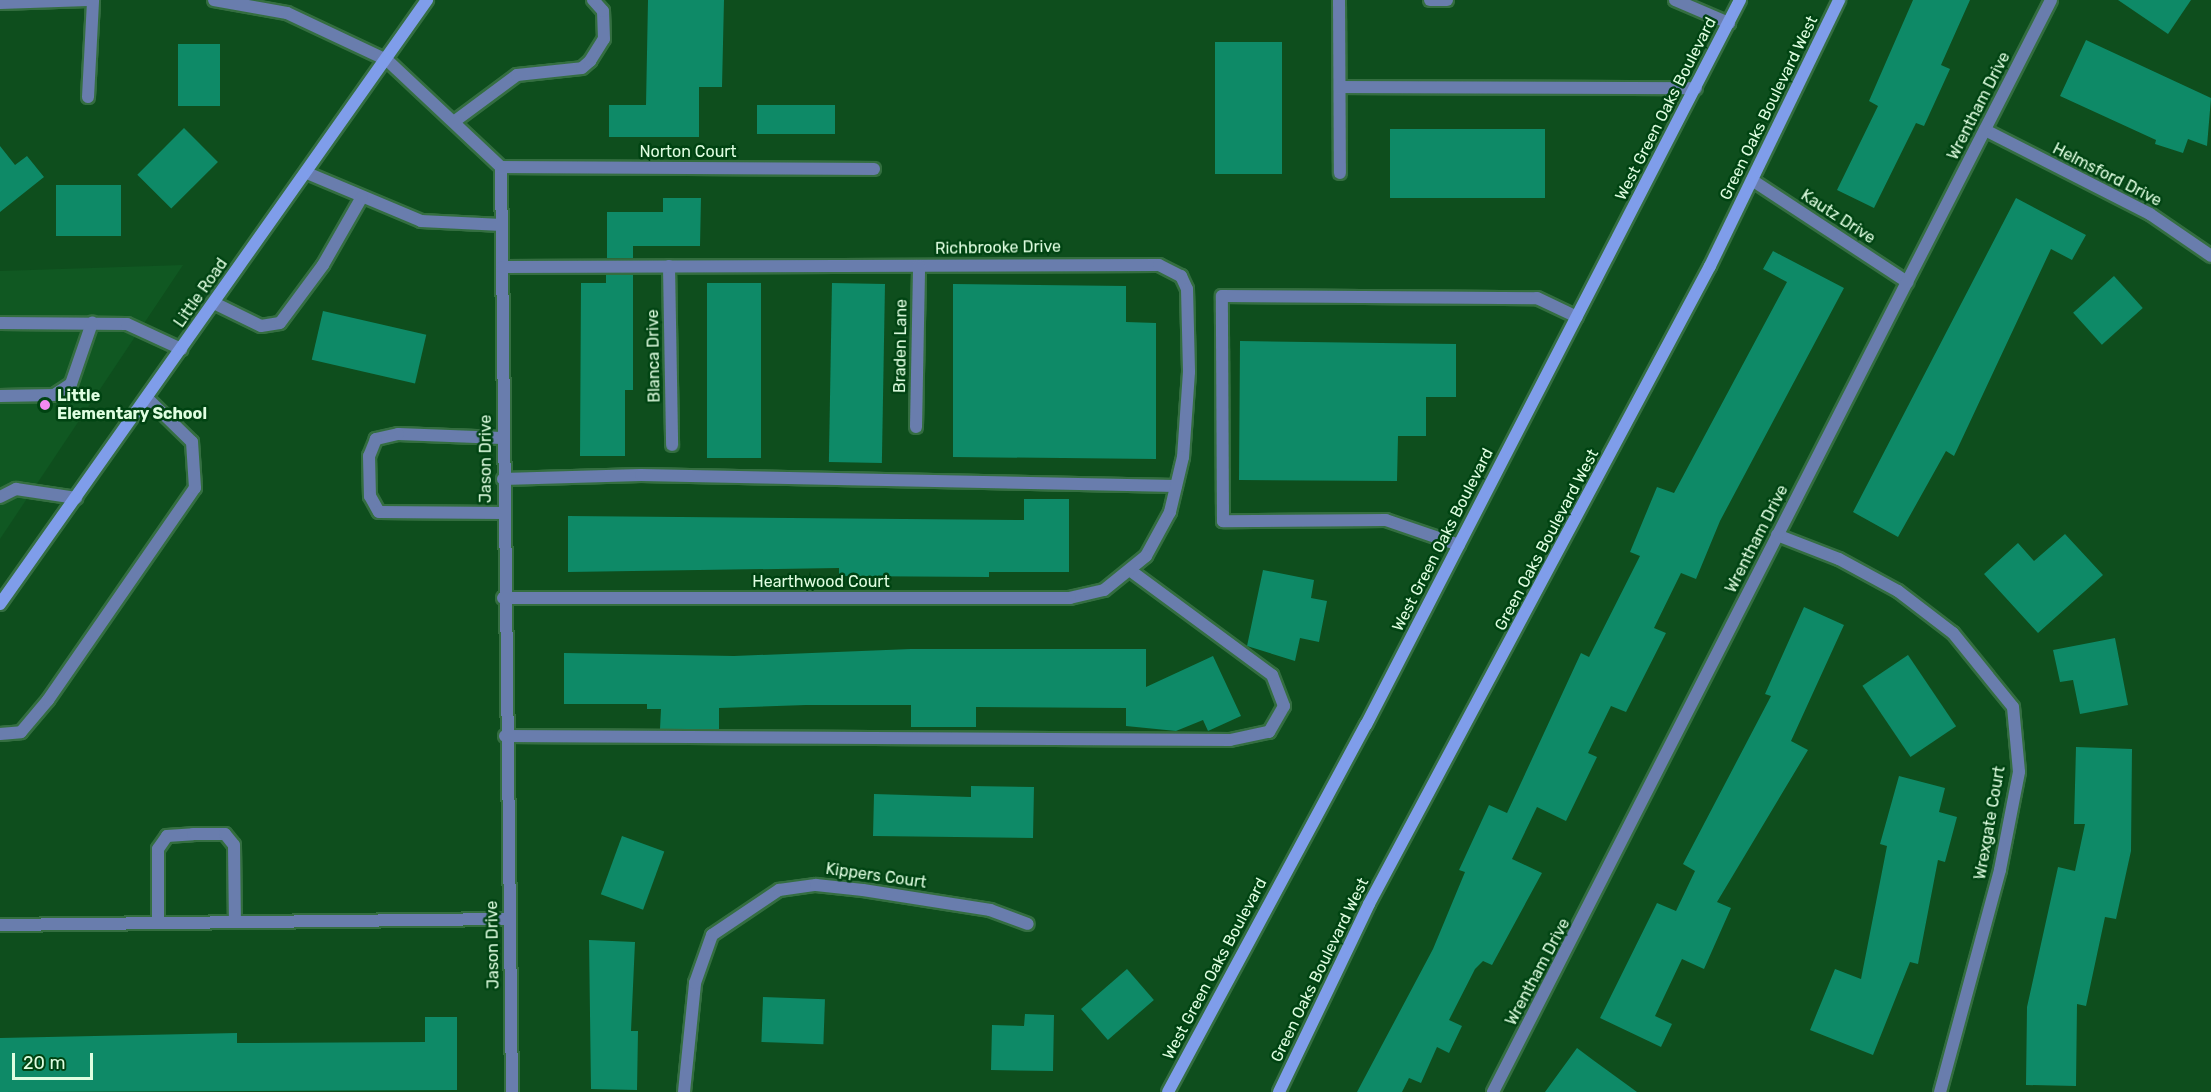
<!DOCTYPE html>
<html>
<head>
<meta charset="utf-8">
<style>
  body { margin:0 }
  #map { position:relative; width:2211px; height:1092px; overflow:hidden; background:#0e4e1d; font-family:Rubik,sans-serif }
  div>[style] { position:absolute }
  .built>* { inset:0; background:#105822 }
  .building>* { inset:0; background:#0e8a67; transform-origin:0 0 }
  .roads { filter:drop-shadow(2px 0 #346e40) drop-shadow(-2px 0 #346e40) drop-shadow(0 2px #346e40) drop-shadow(0 -2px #346e40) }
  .lane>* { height:12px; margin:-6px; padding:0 6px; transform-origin:6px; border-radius:6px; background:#697dad }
  .street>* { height:12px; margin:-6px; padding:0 6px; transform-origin:6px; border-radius:6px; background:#697dad }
  .secondary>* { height:12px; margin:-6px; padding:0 6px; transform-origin:6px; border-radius:6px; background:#7f9dea }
  .dots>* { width:16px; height:16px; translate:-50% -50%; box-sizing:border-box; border:3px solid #004312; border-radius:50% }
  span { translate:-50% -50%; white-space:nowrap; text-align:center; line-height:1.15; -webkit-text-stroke:5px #004312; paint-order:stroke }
  .street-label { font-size:16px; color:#dffee1 }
  .poi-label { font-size:16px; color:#dffee1; font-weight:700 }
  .left { translate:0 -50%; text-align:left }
  .scale { position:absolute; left:12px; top:1053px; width:81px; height:27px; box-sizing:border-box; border:3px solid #dffee1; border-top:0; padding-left:8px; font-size:18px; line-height:21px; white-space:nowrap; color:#dffee1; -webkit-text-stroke:4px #004312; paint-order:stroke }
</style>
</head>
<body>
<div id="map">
  <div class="built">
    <i style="clip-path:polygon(183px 265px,0 539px,0 271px)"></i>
  </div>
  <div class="building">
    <i style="clip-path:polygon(648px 0,724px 0,722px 87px,699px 87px,699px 137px,609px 137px,609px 105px,646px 105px)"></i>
    <i style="clip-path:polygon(1913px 0,1970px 0,1941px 65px,1950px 69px,1924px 126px,1916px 123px,1874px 208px,1837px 190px,1878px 106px,1869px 101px)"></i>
    <i style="clip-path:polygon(2118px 0,2191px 0,2168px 34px)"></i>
    <i style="clip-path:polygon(2086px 40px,2211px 98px,2207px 146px,2188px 139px,2183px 153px,2155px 144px,2156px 140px,2060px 96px)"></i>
    <i style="left:1215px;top:42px;width:67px;height:132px"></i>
    <i style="left:178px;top:44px;width:42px;height:62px"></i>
    <i style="left:757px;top:105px;width:78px;height:29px"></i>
    <i style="left:184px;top:128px;width:48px;height:66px;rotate:45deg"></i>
    <i style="left:1390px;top:129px;width:155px;height:69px"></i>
    <i style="clip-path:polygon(0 146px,15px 165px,27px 156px,44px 177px,0 212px)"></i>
    <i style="left:56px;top:185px;width:65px;height:51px"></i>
    <i style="clip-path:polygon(663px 198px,701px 198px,700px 246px,633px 246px,633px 258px,607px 258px,607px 212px,663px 212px)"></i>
    <i style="clip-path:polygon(2016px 198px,2086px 235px,2072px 260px,2051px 249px,1954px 456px,1946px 451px,1898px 537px,1853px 512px)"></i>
    <i style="clip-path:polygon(1773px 251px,1844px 288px,1720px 521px,1696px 579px,1681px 573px,1654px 628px,1666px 633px,1626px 712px,1611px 706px,1588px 753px,1597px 757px,1566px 821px,1537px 807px,1512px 859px,1542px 873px,1492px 965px,1483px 961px,1475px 969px,1449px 1020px,1462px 1026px,1449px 1053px,1437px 1047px,1421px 1083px,1409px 1078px,1402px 1092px,1357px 1092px,1433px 949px,1465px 872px,1459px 870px,1489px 805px,1507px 813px,1581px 653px,1589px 657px,1640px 556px,1630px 552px,1657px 487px,1674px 493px,1787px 282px,1763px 269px)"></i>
    <i style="clip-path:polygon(606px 275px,633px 275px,633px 390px,625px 390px,625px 456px,580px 456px,581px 283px,606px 283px)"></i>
    <i style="left:2114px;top:276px;width:43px;height:55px;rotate:48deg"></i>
    <i style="left:707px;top:283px;width:54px;height:175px"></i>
    <i style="left:832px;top:283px;width:53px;height:179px;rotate:1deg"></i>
    <i style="clip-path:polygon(953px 284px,1126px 286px,1126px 322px,1156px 323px,1156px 459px,953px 457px)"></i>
    <i style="left:323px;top:311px;width:106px;height:50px;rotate:13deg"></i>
    <i style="clip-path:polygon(1240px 341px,1456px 344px,1456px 397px,1426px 397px,1426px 436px,1398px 436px,1397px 481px,1239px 480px)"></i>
    <i style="clip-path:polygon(1024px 499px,1069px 499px,1069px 572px,989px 572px,989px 577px,839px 576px,839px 568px,568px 572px,568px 516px,1024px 520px)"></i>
    <i style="clip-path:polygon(2065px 534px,2103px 575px,2038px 633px,1984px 574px,2018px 543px,2034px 561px)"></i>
    <i style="clip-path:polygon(1263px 570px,1314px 580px,1311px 598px,1327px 601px,1319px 642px,1300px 638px,1295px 661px,1247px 646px)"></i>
    <i style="clip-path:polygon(1804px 607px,1844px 625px,1791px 741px,1808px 750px,1717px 902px,1731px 908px,1704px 969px,1682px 959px,1655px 1016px,1672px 1024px,1661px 1047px,1600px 1018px,1657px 903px,1676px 911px,1695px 871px,1683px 864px,1771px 696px,1765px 694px)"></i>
    <i style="clip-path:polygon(2115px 638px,2128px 705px,2080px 714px,2073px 680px,2060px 682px,2053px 650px)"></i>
    <i style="clip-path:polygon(911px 649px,1146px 649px,1146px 687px,1213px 656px,1241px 716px,1208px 731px,1203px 720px,1176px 731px,1126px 726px,1126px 708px,976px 707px,976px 727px,911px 727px,911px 705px,806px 705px,719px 708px,719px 729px,660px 729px,661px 709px,647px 709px,647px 704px,564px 704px,564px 653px,734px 656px)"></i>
    <i style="left:1908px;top:655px;width:86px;height:55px;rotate:56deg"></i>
    <i style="clip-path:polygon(2076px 747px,2132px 749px,2131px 851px,2116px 919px,2105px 917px,2086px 1006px,2077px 1004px,2076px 1086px,2026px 1085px,2027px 1007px,2058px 867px,2075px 871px,2085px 824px,2074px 824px)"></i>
    <i style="clip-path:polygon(1899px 776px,1945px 788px,1939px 812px,1957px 817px,1945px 862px,1938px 860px,1918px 964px,1910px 962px,1873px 1055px,1810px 1030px,1835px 969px,1861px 979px,1887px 846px,1880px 844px)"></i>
    <i style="clip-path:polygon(971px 786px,1034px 787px,1033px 838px,873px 836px,874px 794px,971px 797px)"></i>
    <i style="left:622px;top:836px;width:45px;height:62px;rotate:20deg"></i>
    <i style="clip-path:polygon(589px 940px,635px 942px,631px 1031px,638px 1031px,637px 1090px,591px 1089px)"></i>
    <i style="left:1127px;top:969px;width:41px;height:61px;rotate:49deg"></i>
    <i style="left:763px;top:997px;width:62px;height:45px;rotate:2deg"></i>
    <i style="clip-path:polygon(1025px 1014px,1054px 1015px,1053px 1071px,991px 1070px,992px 1025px,1024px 1026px)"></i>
    <i style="clip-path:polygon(425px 1017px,457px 1017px,457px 1090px,0 1092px,0 1038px,237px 1033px,237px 1043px,425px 1042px)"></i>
    <i style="clip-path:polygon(1577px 1048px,1593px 1060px,1637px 1092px,1545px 1092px)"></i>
  </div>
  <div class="roads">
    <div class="lane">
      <i style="left:1339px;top:0;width:173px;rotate:89.7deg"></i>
      <i style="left:1430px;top:0;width:17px"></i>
      <i style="left:1675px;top:0;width:59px;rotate:23.1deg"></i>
      <i style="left:1340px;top:87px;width:356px;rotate:0.2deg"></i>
      <i style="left:455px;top:121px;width:77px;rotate:-36.6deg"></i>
      <i style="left:517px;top:75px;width:65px;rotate:-6.1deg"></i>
      <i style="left:582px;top:68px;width:11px;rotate:-41deg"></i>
      <i style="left:590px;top:61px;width:26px;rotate:-58deg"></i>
      <i style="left:604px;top:39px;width:28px;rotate:-92deg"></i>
      <i style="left:603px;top:11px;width:15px;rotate:-132deg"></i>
      <i style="left:307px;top:173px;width:124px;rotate:22.8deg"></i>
      <i style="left:421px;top:221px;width:81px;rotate:2.8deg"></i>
      <i style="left:214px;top:303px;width:52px;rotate:26.1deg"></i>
      <i style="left:261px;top:326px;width:19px;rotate:-9deg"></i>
      <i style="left:280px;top:323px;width:72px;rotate:-53.4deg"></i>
      <i style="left:323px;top:265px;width:78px;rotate:-60.2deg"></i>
      <i style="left:0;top:323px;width:127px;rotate:0.5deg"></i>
      <i style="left:127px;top:324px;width:60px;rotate:24.8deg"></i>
      <i style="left:0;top:396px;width:54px;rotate:-1.1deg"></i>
      <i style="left:54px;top:395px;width:20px;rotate:-33deg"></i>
      <i style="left:71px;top:384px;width:65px;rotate:-71deg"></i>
      <i style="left:502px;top:438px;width:104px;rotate:-177.8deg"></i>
      <i style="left:398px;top:434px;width:23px;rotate:167deg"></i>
      <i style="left:376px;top:439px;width:18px;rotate:112deg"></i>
      <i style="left:369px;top:456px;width:40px;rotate:88.6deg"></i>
      <i style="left:370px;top:496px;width:18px;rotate:61deg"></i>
      <i style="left:379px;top:512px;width:124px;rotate:0.5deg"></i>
      <i style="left:503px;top:479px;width:138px;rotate:-1.7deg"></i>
      <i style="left:641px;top:475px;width:535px;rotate:1.18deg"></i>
      <i style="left:0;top:497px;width:18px;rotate:-27deg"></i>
      <i style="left:16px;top:489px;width:61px;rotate:8.5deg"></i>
      <i style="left:1459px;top:545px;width:77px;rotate:-161.1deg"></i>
      <i style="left:1386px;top:520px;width:163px;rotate:179.6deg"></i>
      <i style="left:1223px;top:521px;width:225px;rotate:-90.3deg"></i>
      <i style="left:1222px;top:296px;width:315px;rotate:0.4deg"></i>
      <i style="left:1537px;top:298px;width:44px;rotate:25.4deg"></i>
      <i style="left:0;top:734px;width:21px;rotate:-5deg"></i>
      <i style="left:21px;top:732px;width:42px;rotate:-49.8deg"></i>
      <i style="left:48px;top:700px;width:258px;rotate:-55.3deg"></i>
      <i style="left:195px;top:488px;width:46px;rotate:-93.7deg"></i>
      <i style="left:192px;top:442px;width:63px;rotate:-135.6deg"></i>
      <i style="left:505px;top:736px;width:725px;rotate:0.32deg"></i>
      <i style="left:1230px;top:740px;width:40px;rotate:-12deg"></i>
      <i style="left:1269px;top:732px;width:30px;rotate:-60deg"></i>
      <i style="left:1284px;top:706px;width:33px;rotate:-111deg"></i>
      <i style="left:1272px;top:675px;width:175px;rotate:-143.6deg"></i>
      <i style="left:158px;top:923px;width:74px;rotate:-90deg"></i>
      <i style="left:158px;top:849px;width:16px;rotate:-55deg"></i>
      <i style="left:167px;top:836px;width:26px;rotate:-4deg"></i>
      <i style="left:193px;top:834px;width:32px"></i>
      <i style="left:225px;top:834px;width:14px;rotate:51deg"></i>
      <i style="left:234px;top:845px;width:77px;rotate:89.3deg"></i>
      <i style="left:0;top:925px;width:509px;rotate:-0.68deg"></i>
    </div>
    <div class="street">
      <i style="left:214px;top:0;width:74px;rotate:10.1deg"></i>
      <i style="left:287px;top:13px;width:110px;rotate:25.2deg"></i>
      <i style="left:387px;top:60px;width:156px;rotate:43.2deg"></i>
      <i style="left:501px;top:167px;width:925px;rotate:89.32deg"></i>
      <i style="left:0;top:3px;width:88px;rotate:-2deg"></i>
      <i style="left:88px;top:97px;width:97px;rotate:-87deg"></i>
      <i style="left:1985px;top:130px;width:185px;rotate:27deg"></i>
      <i style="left:2150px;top:214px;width:74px;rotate:34.5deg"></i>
      <i style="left:501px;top:167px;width:373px;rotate:0.3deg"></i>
      <i style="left:1752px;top:180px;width:186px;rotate:33.3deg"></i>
      <i style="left:669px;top:266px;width:179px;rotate:89deg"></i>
      <i style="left:502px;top:267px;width:657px;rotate:-0.17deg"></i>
      <i style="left:1159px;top:265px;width:25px;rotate:27deg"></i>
      <i style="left:1181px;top:276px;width:14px;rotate:65deg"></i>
      <i style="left:1187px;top:289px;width:83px;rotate:88.6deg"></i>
      <i style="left:1189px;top:372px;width:85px;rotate:94deg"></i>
      <i style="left:1183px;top:457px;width:57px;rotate:103.3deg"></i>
      <i style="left:1170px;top:512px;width:50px;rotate:118.6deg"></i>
      <i style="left:1146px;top:556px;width:54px;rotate:141deg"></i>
      <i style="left:1104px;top:590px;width:35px;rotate:167deg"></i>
      <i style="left:1070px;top:598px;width:567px;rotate:180deg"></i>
      <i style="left:916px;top:427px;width:161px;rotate:-88.9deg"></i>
      <i style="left:1777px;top:535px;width:66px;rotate:21.2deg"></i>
      <i style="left:1839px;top:559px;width:67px;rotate:28.5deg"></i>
      <i style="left:1898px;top:591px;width:69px;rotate:37.4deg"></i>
      <i style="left:1953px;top:633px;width:95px;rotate:51deg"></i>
      <i style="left:2013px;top:707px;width:65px;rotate:84.7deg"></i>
      <i style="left:2019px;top:772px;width:100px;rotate:101deg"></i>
      <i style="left:2000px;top:870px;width:230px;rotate:105.1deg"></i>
      <i style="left:684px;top:1092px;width:110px;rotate:-84.2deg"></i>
      <i style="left:695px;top:983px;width:51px;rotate:-70.5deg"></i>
      <i style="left:712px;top:935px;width:81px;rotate:-33.9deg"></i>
      <i style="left:779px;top:890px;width:37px;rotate:-8deg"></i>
      <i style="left:816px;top:885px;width:47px;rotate:6.1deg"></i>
      <i style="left:863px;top:890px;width:129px;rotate:8.9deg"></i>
      <i style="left:990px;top:910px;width:40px;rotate:20.2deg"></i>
      <i style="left:1493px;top:1092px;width:1226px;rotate:-62.93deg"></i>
    </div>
    <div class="secondary">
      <i style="left:0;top:604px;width:740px;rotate:-54.74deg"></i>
      <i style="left:1168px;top:1092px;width:417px;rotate:-61.7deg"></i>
      <i style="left:1366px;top:725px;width:816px;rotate:-62.71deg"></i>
      <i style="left:1279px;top:1092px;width:208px;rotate:-64.4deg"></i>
      <i style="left:1369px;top:904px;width:723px;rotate:-61.88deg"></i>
      <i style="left:1710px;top:266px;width:296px;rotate:-64.1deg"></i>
    </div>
  </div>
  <div class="dots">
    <i style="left:45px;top:405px;background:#f28af2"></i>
  </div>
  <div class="street-label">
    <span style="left:1979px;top:106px;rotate:-63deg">Wrentham Drive</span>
    <span style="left:1769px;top:108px;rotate:-64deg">Green Oaks Boulevard West</span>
    <span style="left:1666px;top:109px;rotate:-63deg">West Green Oaks Boulevard</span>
    <span style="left:688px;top:152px">Norton Court</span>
    <span style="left:2107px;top:175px;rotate:27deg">Helmsford Drive</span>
    <span style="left:1838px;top:217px;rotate:33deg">Kautz Drive</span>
    <span style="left:998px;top:248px;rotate:-1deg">Richbrooke Drive</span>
    <span style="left:201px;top:293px;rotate:-55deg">Little Road</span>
    <span style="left:901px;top:346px;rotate:-89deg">Braden Lane</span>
    <span style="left:654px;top:356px;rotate:-91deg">Blanca Drive</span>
    <span style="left:486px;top:459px;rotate:-90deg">Jason Drive</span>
    <span style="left:1757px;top:539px;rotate:-63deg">Wrentham Drive</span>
    <span style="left:1443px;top:540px;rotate:-63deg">West Green Oaks Boulevard</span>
    <span style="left:1547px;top:540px;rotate:-62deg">Green Oaks Boulevard West</span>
    <span style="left:821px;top:582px">Hearthwood Court</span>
    <span style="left:1990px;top:823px;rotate:-80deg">Wrexgate Court</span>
    <span style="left:876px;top:876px;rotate:8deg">Kippers Court</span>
    <span style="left:493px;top:945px;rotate:-91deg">Jason Drive</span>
    <span style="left:1215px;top:969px;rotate:-62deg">West Green Oaks Boulevard</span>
    <span style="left:1320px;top:970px;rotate:-64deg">Green Oaks Boulevard West</span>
    <span style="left:1538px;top:972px;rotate:-62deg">Wrentham Drive</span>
  </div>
  <div class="poi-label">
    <span class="left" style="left:57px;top:405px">Little<br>Elementary School</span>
  </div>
  <div class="scale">20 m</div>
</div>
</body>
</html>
